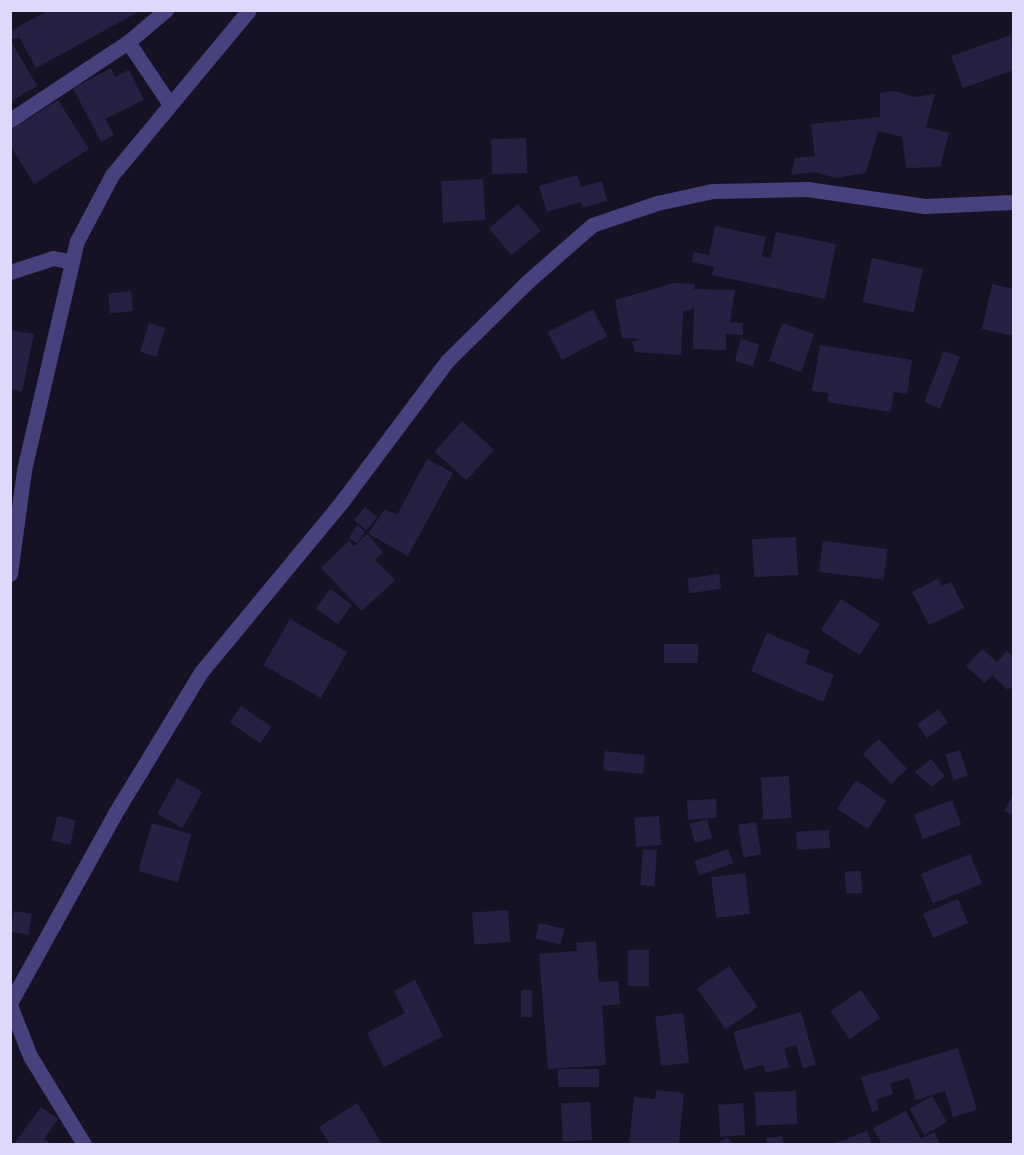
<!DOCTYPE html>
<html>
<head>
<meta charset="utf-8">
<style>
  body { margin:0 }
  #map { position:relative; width:1024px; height:1155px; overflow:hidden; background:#161224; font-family:"Archivo Narrow",sans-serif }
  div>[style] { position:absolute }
  .building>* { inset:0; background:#282043; transform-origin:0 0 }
  .minor>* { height:15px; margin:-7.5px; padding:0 7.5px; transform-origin:7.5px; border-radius:7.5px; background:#47427e }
  .tertiary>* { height:15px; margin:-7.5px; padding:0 7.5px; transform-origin:7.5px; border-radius:7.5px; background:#47427e }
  span { translate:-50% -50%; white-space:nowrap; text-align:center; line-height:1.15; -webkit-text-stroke:5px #161224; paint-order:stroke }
  .frame { position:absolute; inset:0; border:12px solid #ded9fb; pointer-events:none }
</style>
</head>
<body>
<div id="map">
  <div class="building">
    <i style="clip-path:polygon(50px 10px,137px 10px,138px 12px,36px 68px,17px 33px,19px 38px,10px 40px,10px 31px)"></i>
    <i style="clip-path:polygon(1011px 35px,1014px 70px,963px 88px,951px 56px)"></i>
    <i style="clip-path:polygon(12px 43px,37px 86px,10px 102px,10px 44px)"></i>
    <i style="clip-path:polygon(111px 68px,115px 77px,129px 70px,144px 100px,105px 119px,114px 135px,101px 142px,73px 88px)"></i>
    <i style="clip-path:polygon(894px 91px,915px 97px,935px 94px,926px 127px,949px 133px,940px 167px,906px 168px,902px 137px,878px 131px,866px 173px,835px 178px,815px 172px,791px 175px,795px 158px,815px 156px,811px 124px,880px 117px,880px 93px)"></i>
    <i style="clip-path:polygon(58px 100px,89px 149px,34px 184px,10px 145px,10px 130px)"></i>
    <i style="left:526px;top:138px;width:35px;height:35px;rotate:88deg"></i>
    <i style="clip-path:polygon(577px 175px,581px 187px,602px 181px,607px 201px,583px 208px,581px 202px,547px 212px,539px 186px)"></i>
    <i style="left:483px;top:179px;width:41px;height:42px;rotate:87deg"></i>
    <i style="left:518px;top:204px;width:35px;height:38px;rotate:50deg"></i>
    <i style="clip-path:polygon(715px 226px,766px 237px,762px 256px,771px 258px,776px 232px,836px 244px,825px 299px,712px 275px,714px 267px,692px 262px,694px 252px,709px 255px)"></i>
    <i style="left:872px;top:258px;width:52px;height:45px;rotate:12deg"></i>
    <i style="clip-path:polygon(674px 283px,695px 284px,694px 289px,735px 290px,730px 322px,743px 323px,743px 335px,726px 334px,726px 350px,693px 349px,694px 302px,693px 309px,683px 312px,681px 355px,635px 352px,632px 342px,641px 339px,622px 338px,615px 300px)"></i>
    <i style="clip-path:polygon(992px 284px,1014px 289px,1014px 336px,982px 329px)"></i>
    <i style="left:131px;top:291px;width:20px;height:23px;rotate:84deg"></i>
    <i style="left:593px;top:309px;width:31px;height:51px;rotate:63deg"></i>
    <i style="left:149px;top:323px;width:17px;height:30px;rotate:17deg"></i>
    <i style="left:782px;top:323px;width:34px;height:40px;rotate:19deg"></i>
    <i style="clip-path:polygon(10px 330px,34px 334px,22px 392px,10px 389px)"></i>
    <i style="left:741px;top:339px;width:19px;height:23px;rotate:16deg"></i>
    <i style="clip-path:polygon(820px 345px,912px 360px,907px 394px,894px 392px,891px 412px,827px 402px,829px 393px,812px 391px)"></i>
    <i style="left:944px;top:351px;width:17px;height:55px;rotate:21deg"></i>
    <i style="left:462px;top:421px;width:43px;height:41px;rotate:42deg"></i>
    <i style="clip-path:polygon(427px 459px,453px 473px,408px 556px,365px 532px,357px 543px,349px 538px,357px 525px,368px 534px,385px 509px,397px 515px)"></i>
    <i style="left:365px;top:507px;width:16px;height:17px;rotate:40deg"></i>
    <i style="clip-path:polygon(367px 534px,383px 552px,375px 560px,395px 580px,362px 611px,321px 568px,349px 541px,354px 546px)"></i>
    <i style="left:796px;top:537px;width:38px;height:44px;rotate:87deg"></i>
    <i style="left:823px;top:541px;width:65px;height:31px;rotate:7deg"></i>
    <i style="left:719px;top:574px;width:15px;height:32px;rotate:82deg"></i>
    <i style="clip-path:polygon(938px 579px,942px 586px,951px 582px,964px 608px,929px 625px,912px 592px)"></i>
    <i style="left:330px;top:589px;width:27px;height:24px;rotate:36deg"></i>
    <i style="left:841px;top:599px;width:46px;height:37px;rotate:33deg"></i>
    <i style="left:290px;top:619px;width:66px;height:53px;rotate:30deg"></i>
    <i style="clip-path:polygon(767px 633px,810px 651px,805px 663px,834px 675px,823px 702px,751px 671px)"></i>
    <i style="left:664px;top:644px;width:34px;height:19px"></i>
    <i style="clip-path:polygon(982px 649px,997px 662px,1007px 651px,1014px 657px,1014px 684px,1008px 690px,992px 675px,985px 683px,966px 666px)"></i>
    <i style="left:241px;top:706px;width:37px;height:20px;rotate:34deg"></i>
    <i style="left:938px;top:709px;width:17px;height:26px;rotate:54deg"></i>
    <i style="left:879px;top:739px;width:41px;height:22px;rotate:47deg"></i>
    <i style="left:960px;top:750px;width:27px;height:15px;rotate:73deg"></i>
    <i style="left:605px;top:751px;width:40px;height:19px;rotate:6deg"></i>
    <i style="clip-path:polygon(931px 759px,945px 776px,932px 787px,915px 772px)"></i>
    <i style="left:789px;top:776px;width:42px;height:28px;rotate:87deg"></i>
    <i style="left:177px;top:778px;width:29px;height:41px;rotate:29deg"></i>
    <i style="left:856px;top:780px;width:37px;height:34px;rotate:34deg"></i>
    <i style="clip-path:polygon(1011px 798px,1014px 800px,1014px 816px,1004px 811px)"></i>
    <i style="left:716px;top:799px;width:19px;height:29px;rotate:87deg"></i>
    <i style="left:952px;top:800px;width:26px;height:41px;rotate:69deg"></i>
    <i style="left:57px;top:816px;width:19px;height:25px;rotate:12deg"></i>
    <i style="left:659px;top:816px;width:29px;height:25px;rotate:86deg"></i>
    <i style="left:707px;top:819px;width:20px;height:18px;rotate:75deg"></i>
    <i style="left:756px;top:822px;width:33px;height:18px;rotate:81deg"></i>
    <i style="left:152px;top:823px;width:41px;height:50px;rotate:16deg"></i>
    <i style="left:829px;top:830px;width:18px;height:33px;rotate:87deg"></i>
    <i style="left:643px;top:849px;width:14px;height:36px;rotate:4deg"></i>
    <i style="left:728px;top:849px;width:15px;height:36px;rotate:70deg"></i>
    <i style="left:970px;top:854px;width:32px;height:53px;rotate:68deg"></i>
    <i style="left:861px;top:871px;width:22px;height:16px;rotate:87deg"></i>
    <i style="left:745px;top:873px;width:41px;height:34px;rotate:83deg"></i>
    <i style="left:958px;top:899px;width:26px;height:38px;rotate:67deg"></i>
    <i style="left:508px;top:910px;width:32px;height:36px;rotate:86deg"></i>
    <i style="left:14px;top:911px;width:18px;height:21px;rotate:9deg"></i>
    <i style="left:539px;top:923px;width:26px;height:16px;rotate:13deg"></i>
    <i style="clip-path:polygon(596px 941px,599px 982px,618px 981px,620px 1004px,602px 1006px,606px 1065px,548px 1069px,539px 954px,577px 951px,576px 943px)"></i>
    <i style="left:628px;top:950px;width:21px;height:36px"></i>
    <i style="left:729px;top:966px;width:50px;height:39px;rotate:55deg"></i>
    <i style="clip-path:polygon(415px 980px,443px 1036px,384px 1067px,367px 1033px,405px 1013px,394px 991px)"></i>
    <i style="left:521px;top:990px;width:11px;height:27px"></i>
    <i style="left:861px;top:990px;width:34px;height:37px;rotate:56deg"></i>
    <i style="clip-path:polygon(801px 1012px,816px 1065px,803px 1068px,796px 1045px,784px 1049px,789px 1067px,766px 1073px,763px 1065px,744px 1070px,733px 1032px)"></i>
    <i style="left:683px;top:1013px;width:50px;height:28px;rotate:83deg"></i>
    <i style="clip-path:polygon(958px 1048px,977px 1110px,953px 1117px,945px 1091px,916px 1100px,909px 1078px,890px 1083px,893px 1094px,876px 1100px,879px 1110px,872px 1112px,861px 1077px)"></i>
    <i style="left:599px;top:1069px;width:18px;height:41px;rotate:90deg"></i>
    <i style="clip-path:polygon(656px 1090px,684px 1093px,679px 1144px,629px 1144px,634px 1097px,655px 1099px)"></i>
    <i style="left:796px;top:1091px;width:33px;height:41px;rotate:88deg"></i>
    <i style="left:932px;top:1096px;width:30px;height:26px;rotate:60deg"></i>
    <i style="left:590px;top:1102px;width:38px;height:29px;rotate:87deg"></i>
    <i style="clip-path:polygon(357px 1103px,382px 1144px,330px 1144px,319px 1127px)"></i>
    <i style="left:743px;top:1103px;width:32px;height:25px;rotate:86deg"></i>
    <i style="clip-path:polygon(41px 1107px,58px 1119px,44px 1139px,51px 1144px,14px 1144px)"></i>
    <i style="clip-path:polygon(906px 1111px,921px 1139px,934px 1132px,940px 1144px,882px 1144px,873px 1128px)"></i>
    <i style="clip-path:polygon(867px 1131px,872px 1144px,833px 1144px)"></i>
    <i style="clip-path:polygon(782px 1136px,783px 1144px,767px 1144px,766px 1138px)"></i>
    <i style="clip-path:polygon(727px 1137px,733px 1144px,717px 1144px)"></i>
  </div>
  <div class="minor">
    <i style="left:128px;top:42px;width:73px;rotate:56.1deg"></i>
    <i style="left:10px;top:120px;width:141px;rotate:-33.5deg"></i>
    <i style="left:128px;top:42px;width:50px;rotate:-40.1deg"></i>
    <i style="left:10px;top:272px;width:45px;rotate:-18deg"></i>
    <i style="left:53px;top:258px;width:16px;rotate:11deg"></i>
    <i style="left:10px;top:1003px;width:215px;rotate:-61deg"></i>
    <i style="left:114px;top:815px;width:167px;rotate:-58.7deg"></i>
    <i style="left:201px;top:672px;width:218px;rotate:-50.4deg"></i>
    <i style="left:340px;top:504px;width:179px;rotate:-53.2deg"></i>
    <i style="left:447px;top:361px;width:112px;rotate:-44.6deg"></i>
    <i style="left:527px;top:282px;width:86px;rotate:-41.2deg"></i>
    <i style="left:592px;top:225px;width:69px;rotate:-18.7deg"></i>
    <i style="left:657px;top:203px;width:56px;rotate:-12.3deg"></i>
    <i style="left:712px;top:191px;width:95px;rotate:-1.2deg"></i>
    <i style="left:807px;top:189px;width:119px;rotate:8.2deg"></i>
    <i style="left:925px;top:206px;width:89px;rotate:-2.6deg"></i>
  </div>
  <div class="tertiary">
    <i style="left:10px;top:574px;width:105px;rotate:-82.3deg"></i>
    <i style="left:24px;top:470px;width:235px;rotate:-77deg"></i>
    <i style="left:77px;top:241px;width:75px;rotate:-62.1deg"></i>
    <i style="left:112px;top:175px;width:214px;rotate:-50.3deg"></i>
    <i style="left:10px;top:1005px;width:55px;rotate:68.6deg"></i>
    <i style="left:30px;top:1056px;width:103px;rotate:58.5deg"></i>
  </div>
  <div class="frame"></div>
</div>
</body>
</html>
